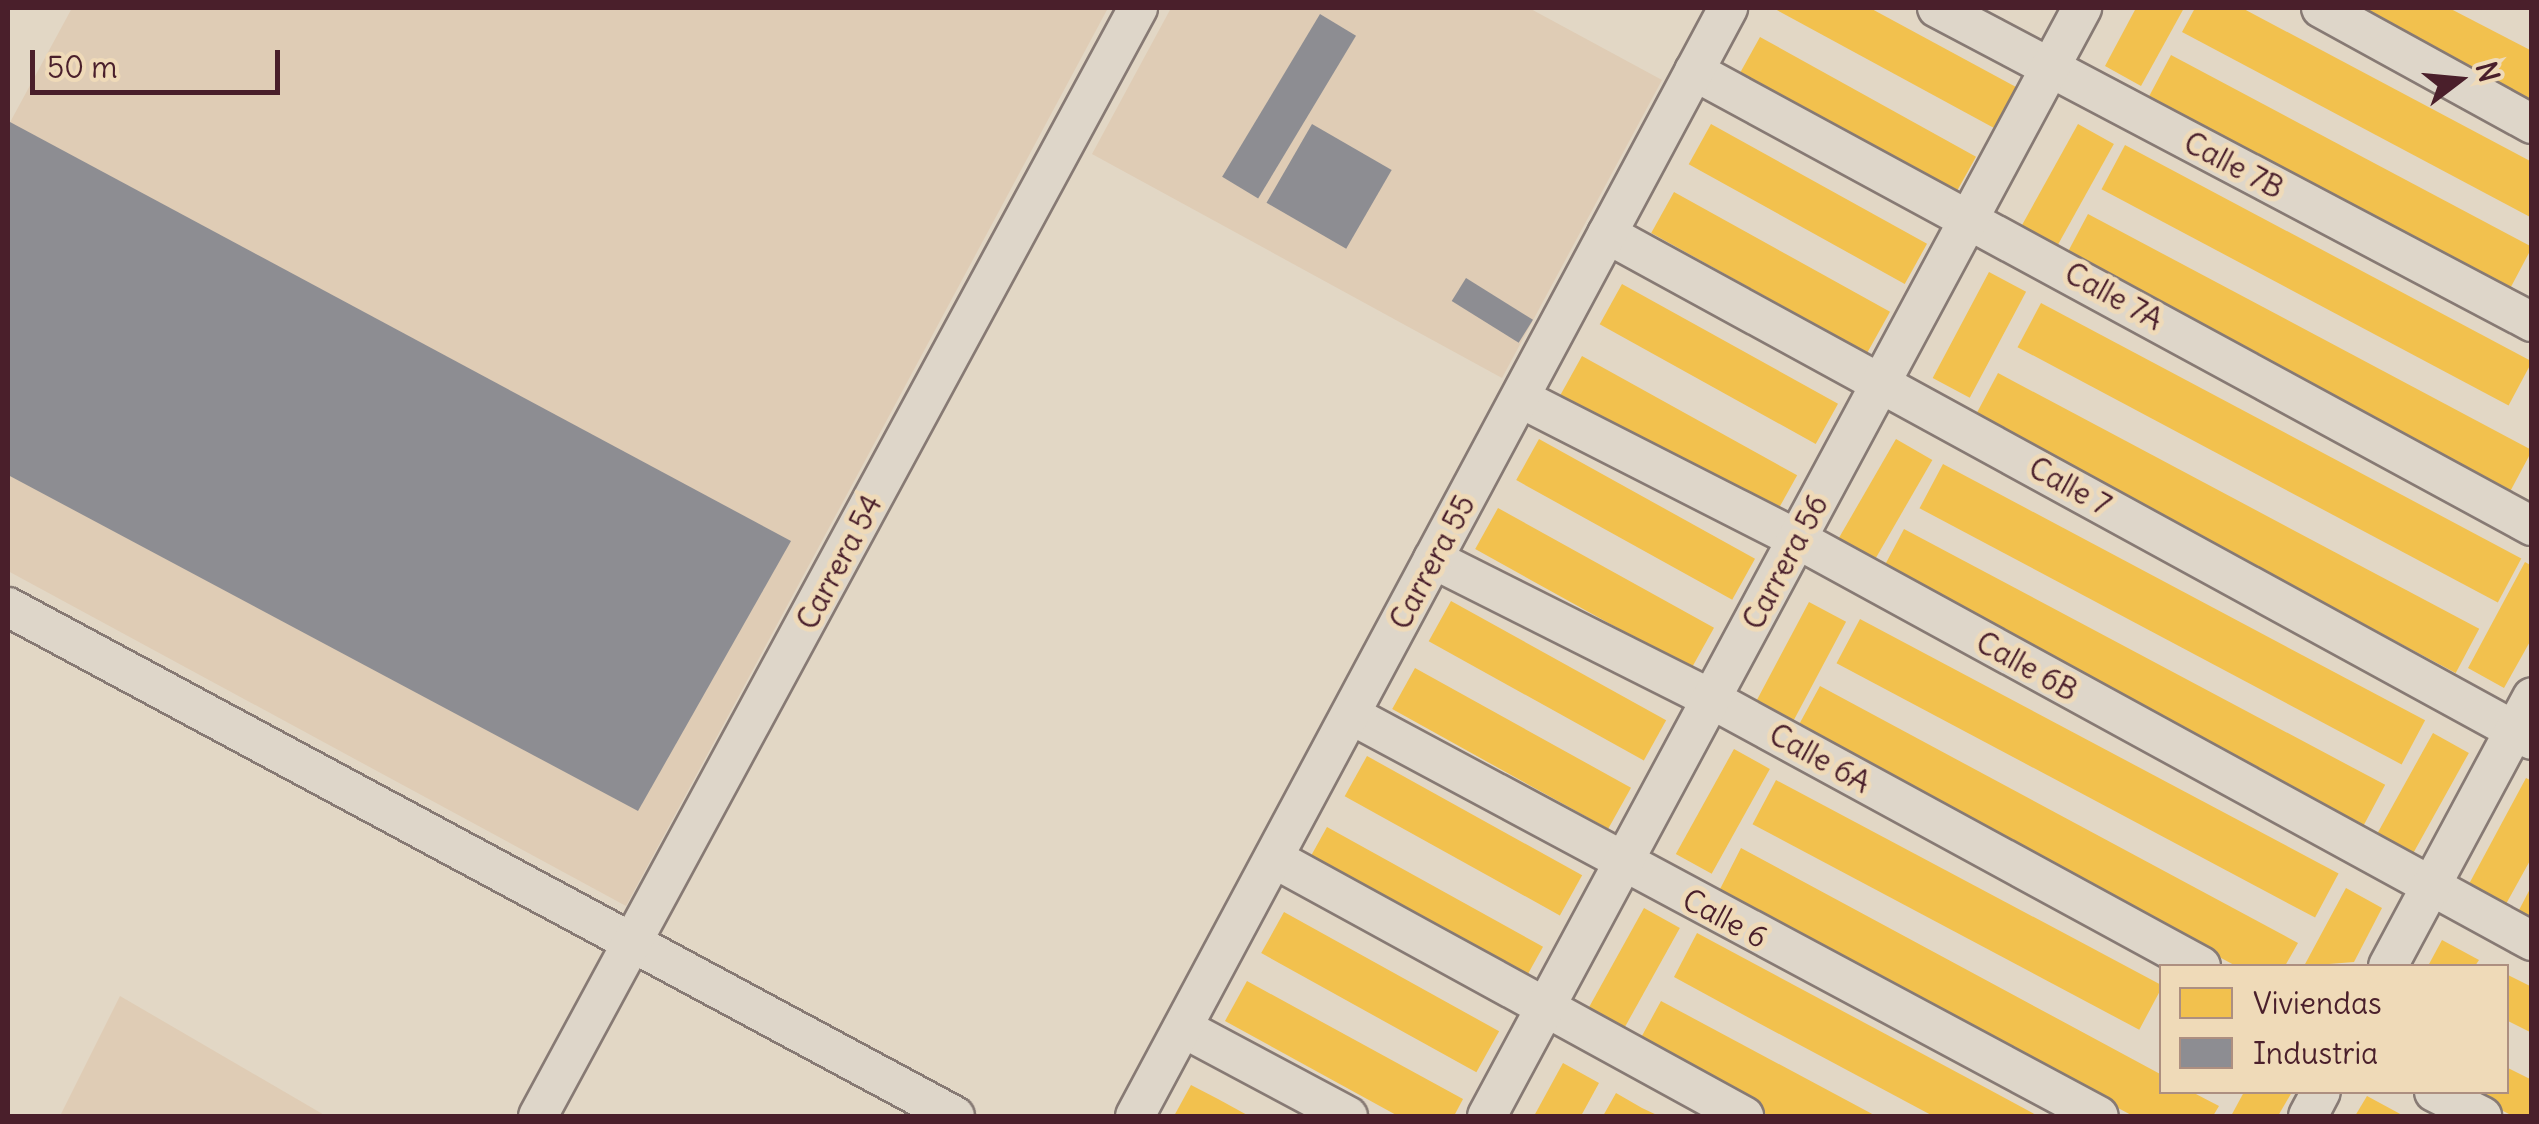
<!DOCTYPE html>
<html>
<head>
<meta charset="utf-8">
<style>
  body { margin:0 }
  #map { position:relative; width:2539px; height:1124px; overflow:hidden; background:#e2d7c5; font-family:Delius,sans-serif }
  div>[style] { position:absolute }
  .built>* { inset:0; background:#dfccb5 }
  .homes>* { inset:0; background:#f2c14e; transform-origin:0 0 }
  .industry>* { inset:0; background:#8d8d92; transform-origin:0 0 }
  .roads { filter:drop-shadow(2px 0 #877a74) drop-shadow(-2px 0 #877a74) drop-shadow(0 2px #877a74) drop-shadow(0 -2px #877a74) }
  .minor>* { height:38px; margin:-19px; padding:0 19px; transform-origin:19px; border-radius:19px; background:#ded6c9 }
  span { translate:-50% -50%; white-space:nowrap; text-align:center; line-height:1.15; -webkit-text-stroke:10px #efdab8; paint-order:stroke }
  .street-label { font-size:30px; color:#4a1f2b }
  .frame { position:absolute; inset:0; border:10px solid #4a1f2b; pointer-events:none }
  .legend { position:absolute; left:2159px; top:964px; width:350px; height:130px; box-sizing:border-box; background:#efdab8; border:2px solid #ad8f80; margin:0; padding:12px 18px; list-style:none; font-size:30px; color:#4a1f2b }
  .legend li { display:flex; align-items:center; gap:20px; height:50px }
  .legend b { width:50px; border:2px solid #ad8f80 }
  .north { position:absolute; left:2409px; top:30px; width:100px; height:100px; -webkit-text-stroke:8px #efdab8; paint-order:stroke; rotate:74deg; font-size:28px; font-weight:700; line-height:40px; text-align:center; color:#4a1f2b }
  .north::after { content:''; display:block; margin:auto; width:35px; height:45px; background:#4a1f2b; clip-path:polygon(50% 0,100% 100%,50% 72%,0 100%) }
  .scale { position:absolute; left:30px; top:50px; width:250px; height:45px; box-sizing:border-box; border:5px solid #4a1f2b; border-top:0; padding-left:12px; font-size:30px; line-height:35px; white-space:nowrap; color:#4a1f2b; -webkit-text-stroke:8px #efdab8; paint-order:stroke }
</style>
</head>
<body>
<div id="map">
  <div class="built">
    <i style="clip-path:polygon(72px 8px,1108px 8px,626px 906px,8px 571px,8px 126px)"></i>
    <i style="clip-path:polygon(1171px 8px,1529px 8px,1662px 80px,1502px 378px,1092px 154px)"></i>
    <i style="clip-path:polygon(120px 996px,326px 1116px,60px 1116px)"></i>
  </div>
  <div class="homes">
    <i style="clip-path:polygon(1773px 8px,1870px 8px,2016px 87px,1994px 128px)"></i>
    <i style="clip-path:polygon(2136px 8px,2184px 8px,2141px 86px,2105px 66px)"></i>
    <i style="clip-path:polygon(2195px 8px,2242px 8px,2532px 162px,2532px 218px,2182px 32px)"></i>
    <i style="clip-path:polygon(2344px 8px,2449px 8px,2532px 51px,2532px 108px)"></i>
    <i style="left:1760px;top:37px;width:247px;height:47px;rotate:29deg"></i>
    <i style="left:2171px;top:55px;width:409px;height:50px;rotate:28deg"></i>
    <i style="left:1711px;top:124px;width:247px;height:46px;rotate:29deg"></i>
    <i style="left:2078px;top:124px;width:41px;height:120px;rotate:29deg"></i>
    <i style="left:2125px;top:145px;width:461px;height:50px;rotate:28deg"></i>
    <i style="left:1674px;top:192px;width:247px;height:47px;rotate:29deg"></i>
    <i style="left:2088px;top:214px;width:503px;height:50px;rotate:28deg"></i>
    <i style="left:1989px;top:272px;width:42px;height:120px;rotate:28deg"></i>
    <i style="left:1622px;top:284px;width:247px;height:46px;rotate:29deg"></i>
    <i style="left:2041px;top:303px;width:544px;height:50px;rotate:28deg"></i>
    <i style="left:1582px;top:356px;width:246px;height:46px;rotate:29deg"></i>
    <i style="left:1998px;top:373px;width:545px;height:50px;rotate:28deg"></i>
    <i style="left:1539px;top:439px;width:247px;height:47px;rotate:29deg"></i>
    <i style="left:1896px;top:439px;width:42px;height:120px;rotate:30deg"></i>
    <i style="left:1943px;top:464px;width:546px;height:50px;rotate:28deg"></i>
    <i style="left:1498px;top:508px;width:247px;height:47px;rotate:29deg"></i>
    <i style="left:1904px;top:529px;width:545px;height:50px;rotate:28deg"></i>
    <i style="clip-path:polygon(2525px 562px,2532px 566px,2532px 638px,2504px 688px,2468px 668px)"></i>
    <i style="left:1451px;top:601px;width:246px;height:46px;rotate:29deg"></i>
    <i style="left:1809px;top:602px;width:42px;height:120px;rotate:28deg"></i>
    <i style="left:1860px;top:619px;width:542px;height:50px;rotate:28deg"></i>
    <i style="left:1415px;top:668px;width:247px;height:47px;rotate:29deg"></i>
    <i style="clip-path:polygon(1820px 686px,2298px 943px,2285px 966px,2236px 966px,1796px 730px)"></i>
    <i style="left:2433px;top:733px;width:41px;height:120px;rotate:29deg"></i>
    <i style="left:1734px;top:749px;width:41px;height:120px;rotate:29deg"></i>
    <i style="left:1367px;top:756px;width:246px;height:46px;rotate:29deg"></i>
    <i style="clip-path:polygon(2526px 778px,2532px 781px,2532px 857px,2506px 904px,2469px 884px)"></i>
    <i style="left:1776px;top:780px;width:438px;height:50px;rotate:28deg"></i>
    <i style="left:1327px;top:827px;width:247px;height:46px;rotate:29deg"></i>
    <i style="clip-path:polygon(1741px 848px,2162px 1075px,2162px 1092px,2192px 1092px,2219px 1106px,2213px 1116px,2133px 1116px,1718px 893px)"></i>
    <i style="clip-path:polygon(2532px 885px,2532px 922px,2517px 914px)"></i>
    <i style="clip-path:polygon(2346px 888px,2382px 908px,2354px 962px,2304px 966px)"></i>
    <i style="left:1644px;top:908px;width:41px;height:120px;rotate:29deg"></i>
    <i style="left:1284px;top:912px;width:246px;height:47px;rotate:29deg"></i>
    <i style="clip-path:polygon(1697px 933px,1990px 1090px,2038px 1116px,1933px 1116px,1753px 1020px,1674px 977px)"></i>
    <i style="clip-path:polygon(2442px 940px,2479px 960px,2475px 966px,2428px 966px)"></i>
    <i style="clip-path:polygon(2506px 974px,2532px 987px,2532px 1033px,2506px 1020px)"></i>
    <i style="clip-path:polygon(1247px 981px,1463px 1099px,1454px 1116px,1398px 1116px,1225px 1021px)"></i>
    <i style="clip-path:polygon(1661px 1001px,1876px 1116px,1770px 1116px,1637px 1045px)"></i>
    <i style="clip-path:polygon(1563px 1063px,1599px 1083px,1581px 1116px,1534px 1116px)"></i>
    <i style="clip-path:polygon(2506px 1067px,2532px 1080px,2532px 1116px,2513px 1116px,2465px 1092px,2506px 1092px)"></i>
    <i style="clip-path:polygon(1191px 1085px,1218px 1099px,1249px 1116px,1174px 1116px)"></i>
    <i style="clip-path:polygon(2244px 1092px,2292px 1092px,2278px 1116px,2231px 1116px)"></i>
    <i style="clip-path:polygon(1616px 1093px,1642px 1108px,1659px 1116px,1603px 1116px)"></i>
    <i style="clip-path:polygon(2367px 1096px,2404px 1116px,2355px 1116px)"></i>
  </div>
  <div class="industry">
    <i style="left:1320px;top:14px;width:42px;height:190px;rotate:31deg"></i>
    <i style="clip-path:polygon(10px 122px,791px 541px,638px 811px,8px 475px)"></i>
    <i style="left:1312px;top:124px;width:92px;height:91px;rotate:30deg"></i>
    <i style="left:1466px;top:278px;width:79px;height:27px;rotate:32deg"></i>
  </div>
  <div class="roads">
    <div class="minor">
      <i style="left:1937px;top:8px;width:673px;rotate:27.82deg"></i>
      <i style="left:2321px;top:8px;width:241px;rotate:28.8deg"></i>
      <i style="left:1694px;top:71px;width:954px;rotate:28.5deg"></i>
      <i style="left:1607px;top:234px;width:1054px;rotate:28.68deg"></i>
      <i style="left:1520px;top:398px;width:311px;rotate:27deg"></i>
      <i style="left:1797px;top:539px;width:838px;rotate:28.68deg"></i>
      <i style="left:1433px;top:559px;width:311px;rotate:26.7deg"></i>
      <i style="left:1711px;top:699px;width:558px;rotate:28.59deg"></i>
      <i style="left:8px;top:607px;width:1075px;rotate:28.26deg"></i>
      <i style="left:1353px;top:716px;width:846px;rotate:28.2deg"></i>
      <i style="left:1275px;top:859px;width:535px;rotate:28.72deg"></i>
      <i style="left:2388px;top:966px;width:305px;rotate:-61.8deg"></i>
      <i style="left:1183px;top:1028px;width:187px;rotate:28.1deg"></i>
      <i style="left:2434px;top:1092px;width:54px;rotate:26.6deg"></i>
      <i style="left:538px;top:1116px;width:1260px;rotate:-61.56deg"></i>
      <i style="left:1135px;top:1116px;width:1257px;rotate:-61.84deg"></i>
      <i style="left:1487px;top:1116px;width:1258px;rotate:-61.76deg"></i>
      <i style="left:2308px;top:1116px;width:27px;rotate:-62deg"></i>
    </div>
  </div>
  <div class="street-label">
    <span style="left:2234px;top:165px;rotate:28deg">Calle 7B</span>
    <span style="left:2114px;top:296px;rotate:29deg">Calle 7A</span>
    <span style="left:2070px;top:486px;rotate:29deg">Calle 7</span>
    <span style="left:839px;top:562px;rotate:-62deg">Carrera 54</span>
    <span style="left:1432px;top:562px;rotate:-62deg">Carrera 55</span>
    <span style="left:1785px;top:562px;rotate:-62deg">Carrera 56</span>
    <span style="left:2027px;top:666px;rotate:29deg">Calle 6B</span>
    <span style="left:1820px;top:758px;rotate:29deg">Calle 6A</span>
    <span style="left:1725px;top:918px;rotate:28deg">Calle 6</span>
  </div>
  <div class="frame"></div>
  <ul class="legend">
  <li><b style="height:28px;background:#f2c14e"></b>Viviendas</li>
  <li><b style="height:28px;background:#8d8d92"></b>Industria</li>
  </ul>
  <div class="north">N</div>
  <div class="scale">50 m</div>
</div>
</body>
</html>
